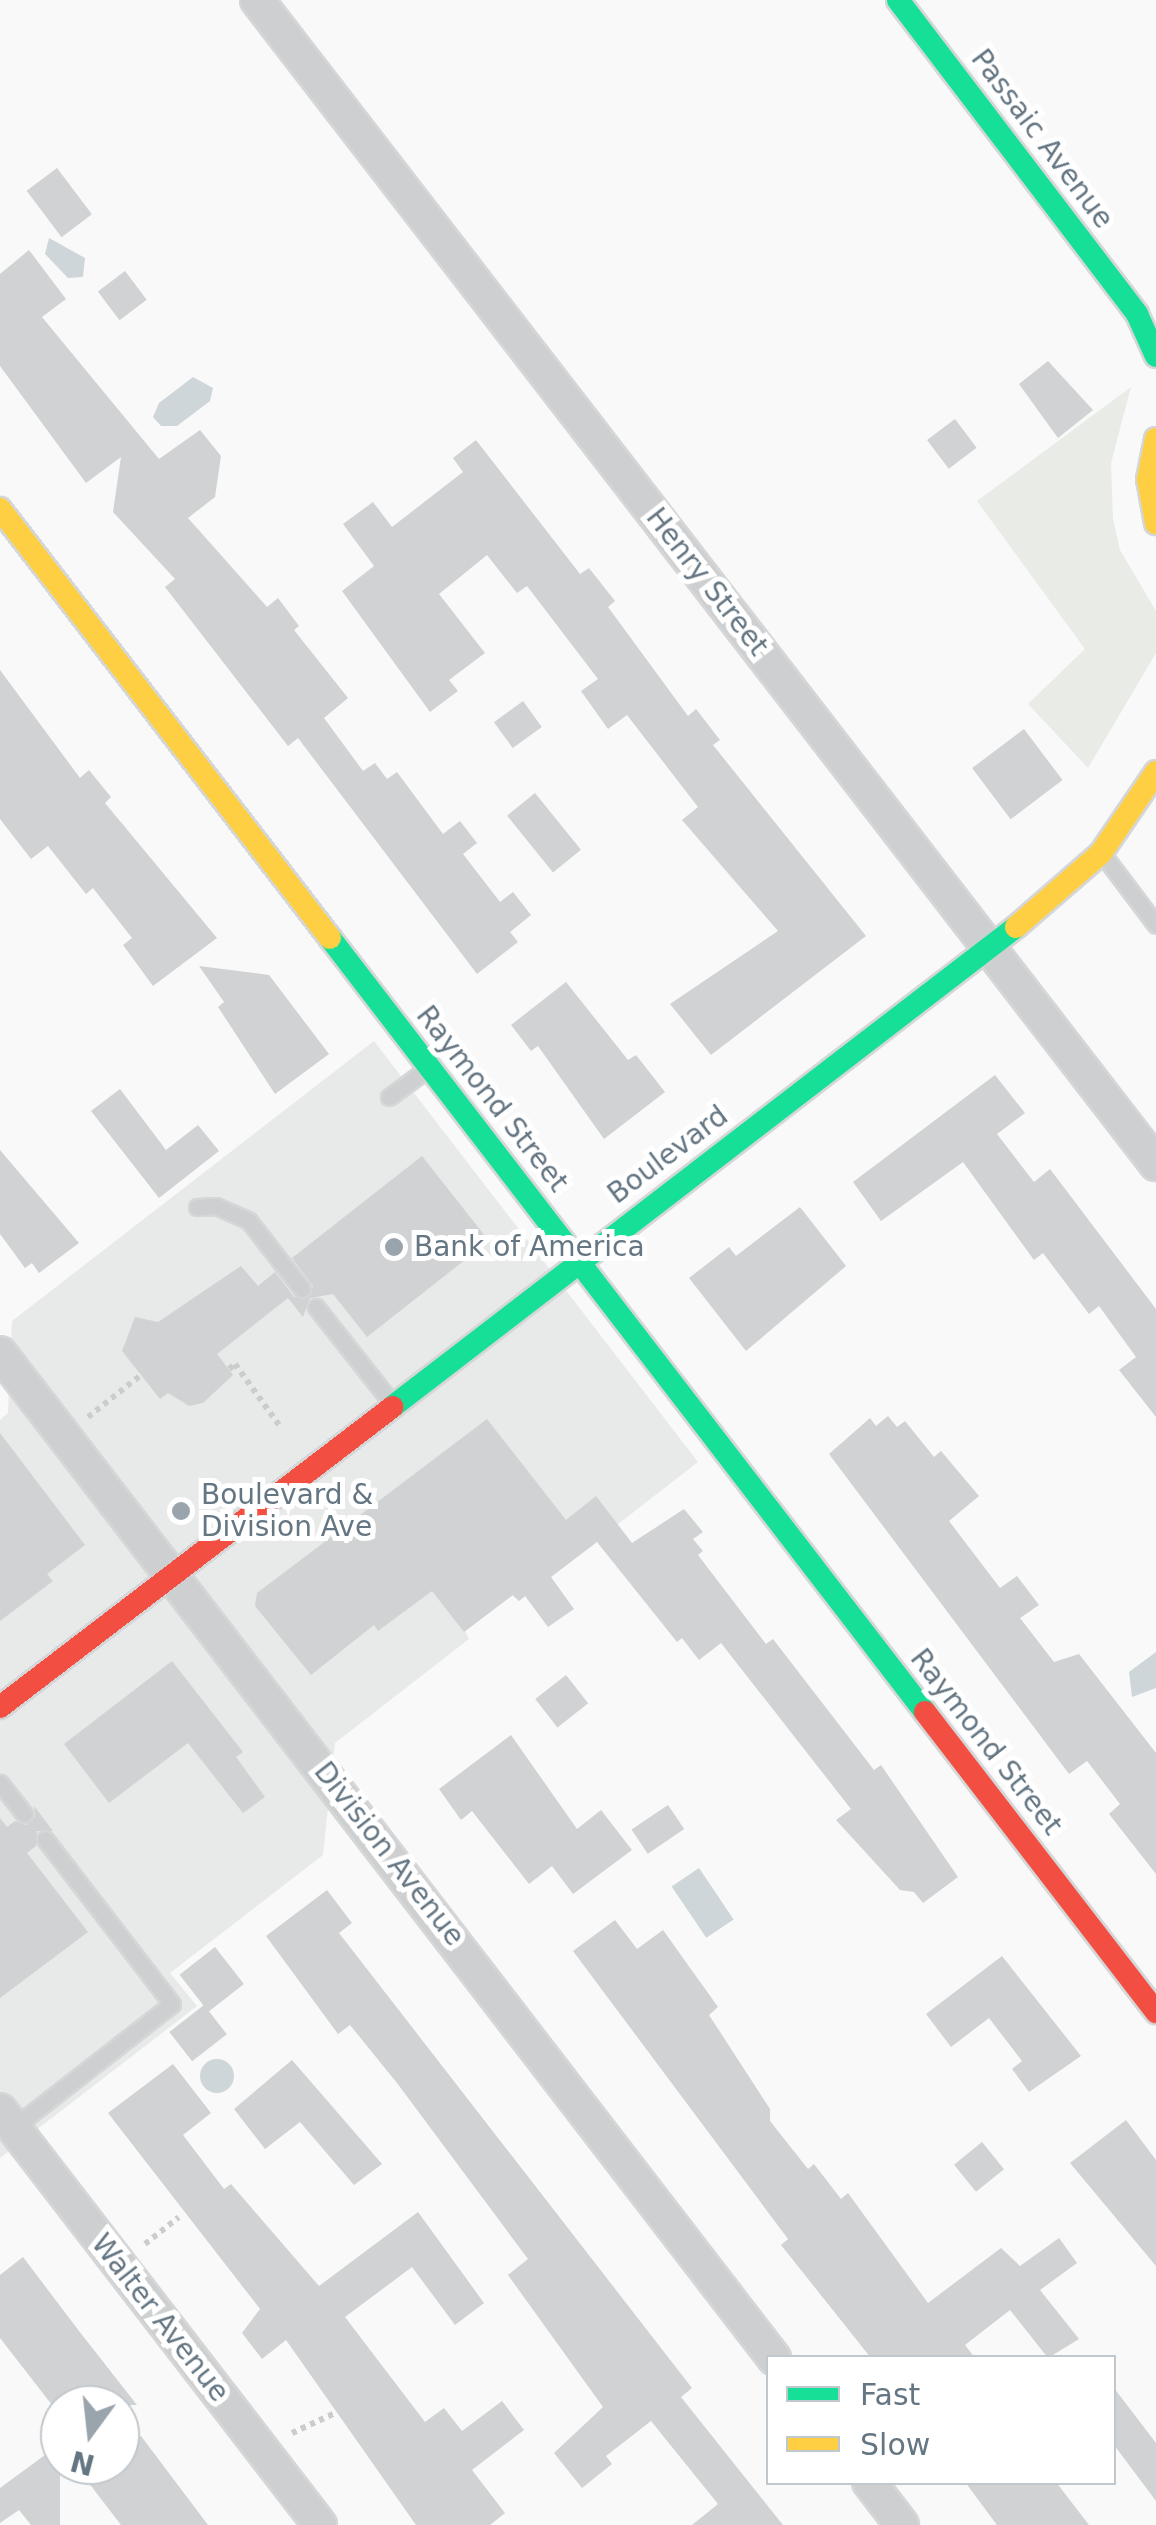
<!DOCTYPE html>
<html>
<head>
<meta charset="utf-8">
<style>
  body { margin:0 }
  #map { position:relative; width:1156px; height:2525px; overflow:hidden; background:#f9f9f9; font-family:"DejaVu Sans",sans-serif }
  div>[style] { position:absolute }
  .built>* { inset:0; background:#e8e9e9 }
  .green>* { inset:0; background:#e8ebe6 }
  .water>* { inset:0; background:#ced6d9; transform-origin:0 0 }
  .round { border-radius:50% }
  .building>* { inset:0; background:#d0d2d3; transform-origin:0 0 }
  .path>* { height:6px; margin-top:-3px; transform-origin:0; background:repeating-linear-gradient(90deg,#cbcccd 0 5px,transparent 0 10px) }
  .roads { filter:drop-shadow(2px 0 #d5d6d7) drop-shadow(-2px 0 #d5d6d7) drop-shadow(0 2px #d5d6d7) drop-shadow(0 -2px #d5d6d7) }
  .lane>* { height:15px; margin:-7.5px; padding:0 7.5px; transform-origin:7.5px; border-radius:7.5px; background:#cecfd0 }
  .street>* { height:32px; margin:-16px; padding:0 16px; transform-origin:16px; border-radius:16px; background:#cecfd0 }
  .fast>* { height:22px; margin:-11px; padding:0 11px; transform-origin:11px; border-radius:11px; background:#16e098 }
  .slow>* { height:22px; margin:-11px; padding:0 11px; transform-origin:11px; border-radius:11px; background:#ffcf43 }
  .jam>* { height:22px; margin:-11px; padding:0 11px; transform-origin:11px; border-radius:11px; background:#f24e42 }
  .dots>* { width:28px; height:28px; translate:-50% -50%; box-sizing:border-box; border:5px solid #fff; border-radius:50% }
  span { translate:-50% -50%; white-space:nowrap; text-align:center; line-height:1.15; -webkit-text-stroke:10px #fff; paint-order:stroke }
  .street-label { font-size:28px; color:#657683 }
  .poi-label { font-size:28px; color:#657683 }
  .left { translate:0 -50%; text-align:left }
  .legend { position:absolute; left:766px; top:2355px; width:350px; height:130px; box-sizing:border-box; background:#fff; border:2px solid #c1c8cd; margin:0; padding:12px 18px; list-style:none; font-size:30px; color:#657683 }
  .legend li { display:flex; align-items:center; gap:20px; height:50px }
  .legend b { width:50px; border:2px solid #c1c8cd }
  .north { position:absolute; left:40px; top:2385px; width:100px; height:100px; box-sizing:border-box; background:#fff; border:2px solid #c1c8cd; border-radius:50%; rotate:195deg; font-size:28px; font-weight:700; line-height:40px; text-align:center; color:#657683 }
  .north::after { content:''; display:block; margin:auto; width:35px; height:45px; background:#99a4ac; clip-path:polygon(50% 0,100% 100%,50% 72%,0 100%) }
</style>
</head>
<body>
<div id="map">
  <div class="built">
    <i style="clip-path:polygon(374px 1041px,698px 1462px,519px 1601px,512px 1595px,465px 1631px,469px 1639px,335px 1743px,323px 1855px,170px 1973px,197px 2006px,0 2158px,0 1420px,8px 1413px,12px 1321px)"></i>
  </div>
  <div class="green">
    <i style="clip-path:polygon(1131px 387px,1111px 463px,1113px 519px,1120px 550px,1156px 611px,1156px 653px,1088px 768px,1028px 704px,1085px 649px,977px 501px)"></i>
  </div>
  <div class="water">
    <i style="clip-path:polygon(49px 238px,85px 258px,83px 277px,68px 278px,45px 254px)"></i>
    <i style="clip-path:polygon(193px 377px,213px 388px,210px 401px,177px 426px,161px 426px,153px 417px,159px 403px)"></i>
    <i style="clip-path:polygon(1156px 1652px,1156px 1688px,1132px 1697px,1129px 1672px)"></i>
    <i style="left:699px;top:1868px;width:62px;height:33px;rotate:56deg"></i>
    <i class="round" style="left:200px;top:2059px;width:34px;height:34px"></i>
  </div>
  <div class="building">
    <i style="left:57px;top:168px;width:58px;height:38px;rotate:53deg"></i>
    <i style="clip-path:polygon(29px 250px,66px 299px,42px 317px,159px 459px,200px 430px,221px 456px,215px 497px,188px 518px,267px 607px,278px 598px,299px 626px,294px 630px,348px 698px,324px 718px,363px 771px,375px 763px,387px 779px,397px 772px,443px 834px,460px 821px,477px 843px,463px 854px,500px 902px,513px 892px,531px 915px,510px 932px,518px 942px,477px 974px,298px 738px,288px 746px,165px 587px,175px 579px,113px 512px,121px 457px,86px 483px,0 366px,0 274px)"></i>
    <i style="left:125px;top:271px;width:36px;height:34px;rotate:53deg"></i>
    <i style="clip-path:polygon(1048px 361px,1093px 410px,1058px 438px,1019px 384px)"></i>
    <i style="left:955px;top:419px;width:36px;height:35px;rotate:53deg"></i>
    <i style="clip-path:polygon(476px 440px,580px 574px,589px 568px,615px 601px,608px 607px,688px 716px,696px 709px,720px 740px,713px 745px,866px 936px,711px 1055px,670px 1004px,778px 931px,682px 820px,698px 807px,627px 715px,608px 729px,581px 691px,598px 679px,527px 586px,517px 593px,487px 555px,439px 594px,485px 653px,449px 680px,458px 691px,430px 712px,342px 591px,374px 566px,343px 524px,373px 502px,392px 527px,463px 472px,453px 458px)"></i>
    <i style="clip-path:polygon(0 670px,80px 778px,89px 770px,111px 797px,105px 803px,217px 938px,153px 986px,123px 945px,132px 938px,93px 888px,86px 894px,48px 846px,31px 859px,0 819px)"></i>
    <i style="left:523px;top:701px;width:32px;height:36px;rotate:54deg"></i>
    <i style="left:1024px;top:729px;width:64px;height:65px;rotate:53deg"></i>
    <i style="left:535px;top:793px;width:73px;height:36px;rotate:51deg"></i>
    <i style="clip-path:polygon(199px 966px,269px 975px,329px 1054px,275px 1094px,218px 1007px,224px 1002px)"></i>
    <i style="clip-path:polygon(566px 982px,628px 1060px,636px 1055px,665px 1092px,604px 1139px,538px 1046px,531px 1051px,511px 1025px)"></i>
    <i style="clip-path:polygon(995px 1075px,1025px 1113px,997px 1134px,1034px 1182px,1050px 1169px,1156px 1309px,1156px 1417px,1119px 1370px,1136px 1357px,1099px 1306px,1089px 1314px,1043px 1253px,1034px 1260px,963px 1162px,881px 1221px,853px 1182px)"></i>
    <i style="clip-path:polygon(120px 1089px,166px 1150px,198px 1125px,219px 1151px,159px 1198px,91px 1111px)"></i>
    <i style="clip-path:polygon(0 1150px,79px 1243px,39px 1273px,32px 1263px,25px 1268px,0 1234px)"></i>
    <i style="clip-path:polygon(422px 1156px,489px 1241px,367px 1337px,333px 1294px,310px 1298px,303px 1317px,288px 1298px,217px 1354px,233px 1375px,203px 1403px,189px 1406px,168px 1393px,160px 1399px,122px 1351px,135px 1317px,158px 1322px,241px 1266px,258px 1286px,275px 1272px,294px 1297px,308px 1298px,313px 1286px,292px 1258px)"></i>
    <i style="clip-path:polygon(800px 1207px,846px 1266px,746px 1351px,689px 1278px,729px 1247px,736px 1256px)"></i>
    <i style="clip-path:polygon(888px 1416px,897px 1427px,905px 1421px,934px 1457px,941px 1451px,979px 1496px,949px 1521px,1000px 1588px,1017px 1576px,1039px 1605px,1020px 1618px,1054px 1662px,1079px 1654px,1156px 1753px,1156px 1874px,1109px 1814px,1120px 1804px,1087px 1761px,1069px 1774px,829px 1454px,870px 1418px,876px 1426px)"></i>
    <i style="clip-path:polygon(487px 1419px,566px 1520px,596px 1496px,632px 1543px,684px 1509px,703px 1532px,693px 1539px,703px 1551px,698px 1555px,766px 1644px,773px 1639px,874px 1770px,881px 1765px,958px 1877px,923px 1903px,914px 1892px,900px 1890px,836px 1820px,851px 1809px,721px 1643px,699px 1660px,682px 1638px,677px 1642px,597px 1542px,551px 1577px,574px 1609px,548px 1627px,525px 1596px,519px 1601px,513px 1595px,464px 1632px,432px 1591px,378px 1631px,374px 1625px,311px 1675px,255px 1606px,257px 1593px)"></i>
    <i style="clip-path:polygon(0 1433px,85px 1545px,47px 1574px,53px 1581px,0 1621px)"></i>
    <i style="clip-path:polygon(172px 1661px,243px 1752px,236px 1757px,265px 1797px,243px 1813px,188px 1743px,109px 1803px,64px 1744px)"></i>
    <i style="left:566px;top:1675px;width:36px;height:39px;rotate:52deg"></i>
    <i style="clip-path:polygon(511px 1735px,577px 1829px,601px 1810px,632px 1850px,573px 1894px,552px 1866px,529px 1884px,472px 1811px,461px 1820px,439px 1789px)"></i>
    <i style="left:668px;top:1805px;width:29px;height:44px;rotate:56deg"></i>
    <i style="clip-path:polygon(34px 1806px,53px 1831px,37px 1831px,36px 1846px,27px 1853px,88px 1932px,0 1998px,0 1818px,7px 1827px,15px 1821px,26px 1825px,35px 1817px)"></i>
    <i style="clip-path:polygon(327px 1890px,352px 1923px,339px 1933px,692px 2388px,681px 2397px,783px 2525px,692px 2525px,718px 2504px,651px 2421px,606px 2456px,612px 2464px,582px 2488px,554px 2453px,603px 2407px,508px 2275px,528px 2259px,397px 2083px,350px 2025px,338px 2034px,266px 1936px)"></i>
    <i style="clip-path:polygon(615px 1920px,637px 1949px,663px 1930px,718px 2007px,709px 2015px,770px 2109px,770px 2121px,808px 2169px,814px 2164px,841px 2199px,848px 2193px,928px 2303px,1001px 2248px,1020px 2266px,1059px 2238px,1077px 2263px,1040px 2290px,1079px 2339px,1048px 2358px,1010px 2310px,965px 2345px,975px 2358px,871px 2358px,781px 2245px,788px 2239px,573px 1951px)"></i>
    <i style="left:215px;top:1947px;width:47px;height:45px;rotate:52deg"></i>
    <i style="clip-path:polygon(1002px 1956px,1081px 2056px,1029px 2092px,1012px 2069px,1022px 2061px,989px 2018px,951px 2047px,926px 2014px)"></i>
    <i style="left:204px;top:2005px;width:37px;height:44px;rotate:52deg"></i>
    <i style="clip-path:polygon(292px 2060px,382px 2164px,354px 2185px,300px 2122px,265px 2149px,234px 2109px)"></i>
    <i style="clip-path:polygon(173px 2064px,211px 2113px,183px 2135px,224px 2189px,231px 2184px,319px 2286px,418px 2212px,484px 2303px,455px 2325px,412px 2267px,345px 2317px,425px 2422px,444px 2408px,462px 2431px,502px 2401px,524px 2430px,472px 2470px,505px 2513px,490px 2525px,416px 2525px,286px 2340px,262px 2359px,242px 2333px,260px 2309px,108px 2113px)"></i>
    <i style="clip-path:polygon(1126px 2120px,1156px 2160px,1156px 2266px,1070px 2163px)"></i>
    <i style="left:982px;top:2142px;width:35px;height:36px;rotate:51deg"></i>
    <i style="clip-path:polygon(23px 2257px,79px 2331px,137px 2405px,52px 2405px,0 2338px,0 2275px)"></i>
    <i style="clip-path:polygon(1114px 2388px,1156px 2443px,1156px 2501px,1114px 2445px)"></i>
    <i style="clip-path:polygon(141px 2436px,208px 2525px,121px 2525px,85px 2478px,102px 2465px,120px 2465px,120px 2451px)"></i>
    <i style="clip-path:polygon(60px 2444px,60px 2525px,31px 2525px,19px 2510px,0 2523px,0 2488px)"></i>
    <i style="clip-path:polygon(965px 2482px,1056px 2482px,1089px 2525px,997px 2525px)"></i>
  </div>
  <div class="path">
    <i style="left:229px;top:1369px;width:8px;rotate:-40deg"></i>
    <i style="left:235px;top:1364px;width:75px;rotate:54.2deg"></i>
    <i style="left:88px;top:1417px;width:68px;rotate:-38.4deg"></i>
    <i style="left:145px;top:2244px;width:43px;rotate:-38.5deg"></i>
    <i style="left:292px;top:2433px;width:47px;rotate:-24.9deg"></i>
  </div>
  <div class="roads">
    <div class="lane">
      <i style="left:1104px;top:856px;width:86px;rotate:53deg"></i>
      <i style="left:389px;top:1097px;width:47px;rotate:-36.4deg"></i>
      <i style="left:197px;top:1207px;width:19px;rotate:-3deg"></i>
      <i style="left:216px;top:1206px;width:36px;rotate:24deg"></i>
      <i style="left:249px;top:1221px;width:86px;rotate:52.1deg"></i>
      <i style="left:316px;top:1307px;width:121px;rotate:51.7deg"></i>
      <i style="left:0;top:1783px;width:39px;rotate:52deg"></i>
      <i style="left:14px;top:2127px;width:200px;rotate:-37.9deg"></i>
      <i style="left:172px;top:2004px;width:208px;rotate:-127.6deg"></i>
    </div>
    <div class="street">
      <i style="left:257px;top:0;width:1471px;rotate:52.32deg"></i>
      <i style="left:0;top:1353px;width:1269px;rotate:52.4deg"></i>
      <i style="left:0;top:2110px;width:524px;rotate:52.36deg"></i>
      <i style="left:869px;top:2482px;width:54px;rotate:52.5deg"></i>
    </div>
    <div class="fast">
      <i style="left:898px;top:0;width:395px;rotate:52.7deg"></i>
      <i style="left:1137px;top:314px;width:46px;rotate:65.7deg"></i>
      <i style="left:330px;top:938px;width:976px;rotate:52.45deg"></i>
      <i style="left:392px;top:1407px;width:787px;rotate:-37.57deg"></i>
    </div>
    <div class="slow">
      <i style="left:1156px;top:439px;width:41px;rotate:101.3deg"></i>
      <i style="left:1148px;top:479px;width:45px;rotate:79.7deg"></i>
      <i style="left:0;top:509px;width:541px;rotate:52.43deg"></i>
      <i style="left:1016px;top:927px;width:113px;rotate:-41deg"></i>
      <i style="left:1101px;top:853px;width:98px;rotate:-55.8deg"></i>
    </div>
    <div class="jam">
      <i style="left:0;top:1707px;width:494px;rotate:-37.4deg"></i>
      <i style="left:925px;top:1712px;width:379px;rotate:52.4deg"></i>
    </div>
  </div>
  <div class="dots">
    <i style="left:394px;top:1247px;background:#99a4ac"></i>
    <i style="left:181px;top:1511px;background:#99a4ac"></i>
  </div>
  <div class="street-label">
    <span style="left:1042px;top:139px;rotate:53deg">Passaic Avenue</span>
    <span style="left:707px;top:582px;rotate:52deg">Henry Street</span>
    <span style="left:492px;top:1099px;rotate:52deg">Raymond Street</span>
    <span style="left:668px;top:1155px;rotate:-37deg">Boulevard</span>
    <span style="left:986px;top:1742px;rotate:52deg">Raymond Street</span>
    <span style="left:389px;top:1854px;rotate:52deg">Division Avenue</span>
    <span style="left:160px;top:2318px;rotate:52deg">Walter Avenue</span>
  </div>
  <div class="poi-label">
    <span class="left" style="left:414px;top:1247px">Bank of America</span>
    <span class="left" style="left:201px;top:1511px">Boulevard &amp;<br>Division Ave</span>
  </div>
  <ul class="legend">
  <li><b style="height:12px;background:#16e098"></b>Fast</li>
  <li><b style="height:12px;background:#ffcf43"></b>Slow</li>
  </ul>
  <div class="north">N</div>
</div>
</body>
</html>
